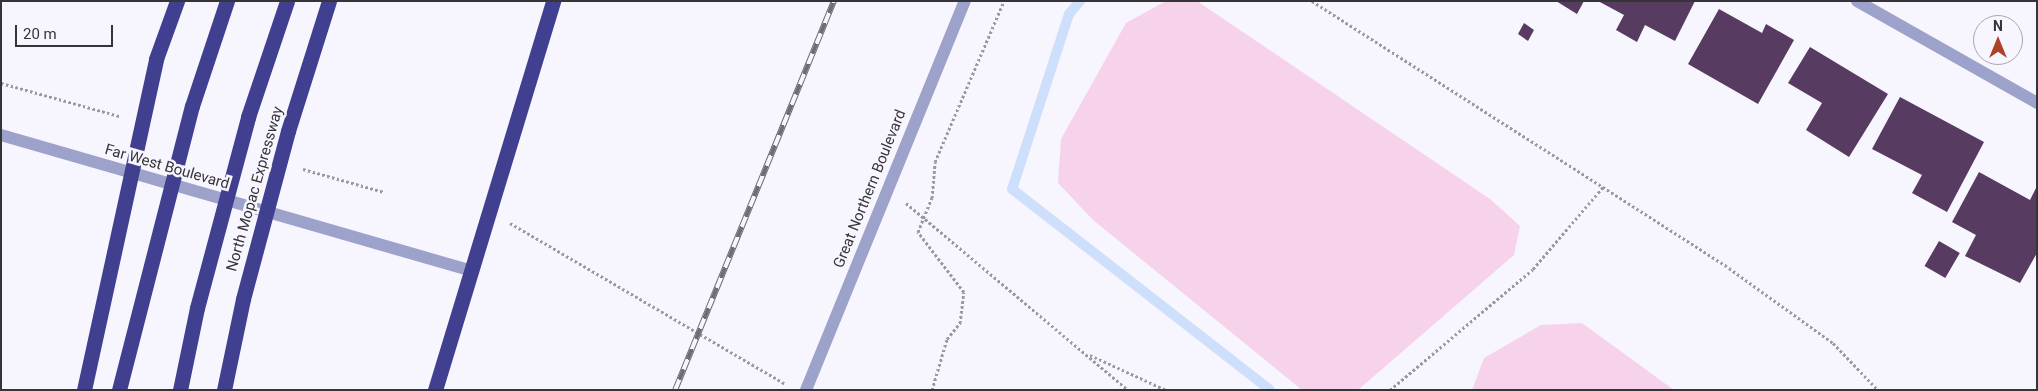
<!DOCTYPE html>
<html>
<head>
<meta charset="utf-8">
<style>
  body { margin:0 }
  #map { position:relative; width:2038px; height:391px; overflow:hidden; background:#f7f5fe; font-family:Roboto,sans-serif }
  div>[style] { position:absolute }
  .green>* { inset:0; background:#f7d3eb }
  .stream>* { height:10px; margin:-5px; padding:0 5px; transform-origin:5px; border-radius:5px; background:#cedffb }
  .building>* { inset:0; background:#583b60; transform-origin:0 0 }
  .path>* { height:3px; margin-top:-1.5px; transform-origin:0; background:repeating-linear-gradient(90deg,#9b99a0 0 2.5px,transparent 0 5px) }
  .minor>* { height:12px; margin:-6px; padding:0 6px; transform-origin:6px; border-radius:6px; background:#9da2ca }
  .highway>* { height:15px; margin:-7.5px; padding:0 7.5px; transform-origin:7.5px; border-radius:7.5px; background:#403f90 }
  .rail>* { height:5.5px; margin-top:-2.75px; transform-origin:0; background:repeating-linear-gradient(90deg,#f7f5fe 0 11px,#6e6d72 0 22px); box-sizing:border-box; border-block:1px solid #6e6d72 }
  span { translate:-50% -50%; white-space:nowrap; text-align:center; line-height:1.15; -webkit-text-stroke:5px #f7f5fe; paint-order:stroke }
  .street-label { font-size:15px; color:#353438 }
  .frame { position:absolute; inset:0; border:2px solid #353438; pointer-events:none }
  .north { position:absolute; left:1973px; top:15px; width:50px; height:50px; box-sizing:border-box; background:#f7f5fe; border:1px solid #a9a8af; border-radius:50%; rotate:0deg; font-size:14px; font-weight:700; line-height:20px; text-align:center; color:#353438 }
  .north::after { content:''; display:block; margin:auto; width:18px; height:22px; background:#ab4324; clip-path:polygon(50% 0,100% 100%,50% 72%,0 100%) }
  .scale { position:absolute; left:15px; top:25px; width:98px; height:22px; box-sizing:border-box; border:2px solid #353438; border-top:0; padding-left:6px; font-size:15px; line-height:18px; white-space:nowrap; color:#353438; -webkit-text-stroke:4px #f7f5fe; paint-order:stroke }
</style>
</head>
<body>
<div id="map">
  <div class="green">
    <i style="clip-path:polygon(1166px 1px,1197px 1px,1490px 199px,1520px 226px,1514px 255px,1358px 390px,1302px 390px,1093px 220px,1058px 183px,1061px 139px,1126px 23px)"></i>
    <i style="clip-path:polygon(1582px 323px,1674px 390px,1472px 390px,1484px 358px,1541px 325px)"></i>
  </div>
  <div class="stream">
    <i style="left:1080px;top:1px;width:17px;rotate:130deg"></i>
    <i style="left:1069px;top:14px;width:184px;rotate:108deg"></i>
    <i style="left:1012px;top:189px;width:327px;rotate:37.9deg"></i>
  </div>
  <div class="building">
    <i style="clip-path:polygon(1556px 1px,1584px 1px,1577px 14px)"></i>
    <i style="clip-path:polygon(1598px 1px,1695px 1px,1675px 41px,1645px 25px,1637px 42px,1616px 30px,1624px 15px)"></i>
    <i style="clip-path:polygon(1719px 9px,1762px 33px,1766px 24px,1794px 40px,1758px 104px,1688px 64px)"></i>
    <i style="clip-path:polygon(1524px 23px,1534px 30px,1528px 41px,1518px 34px)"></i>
    <i style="clip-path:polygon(1810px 47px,1888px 94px,1849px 157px,1806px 130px,1822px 103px,1788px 83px)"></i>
    <i style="clip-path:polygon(1900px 97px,1984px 142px,1947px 212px,1912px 193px,1922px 175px,1872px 149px)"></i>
    <i style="clip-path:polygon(1979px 172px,2030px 200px,2037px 186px,2037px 253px,2020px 283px,1965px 256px,1976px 235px,1952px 222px)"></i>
    <i style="left:1939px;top:241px;width:24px;height:29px;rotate:30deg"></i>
  </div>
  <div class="path">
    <i style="left:1312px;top:1px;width:495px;rotate:32.6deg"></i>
    <i style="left:1729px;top:268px;width:128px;rotate:35.8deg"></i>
    <i style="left:1833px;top:343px;width:65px;rotate:46.2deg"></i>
    <i style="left:1px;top:83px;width:123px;rotate:15.6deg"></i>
    <i style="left:303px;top:169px;width:84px;rotate:15.9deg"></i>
    <i style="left:906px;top:203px;width:290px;rotate:40.1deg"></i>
    <i style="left:510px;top:223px;width:319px;rotate:30.3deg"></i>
    <i style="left:1090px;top:355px;width:84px;rotate:24.7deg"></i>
    <i style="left:932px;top:390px;width:53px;rotate:-73.6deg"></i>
    <i style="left:947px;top:339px;width:21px;rotate:-51deg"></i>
    <i style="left:960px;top:323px;width:31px;rotate:-83deg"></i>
    <i style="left:964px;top:292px;width:76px;rotate:-127.5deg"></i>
    <i style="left:918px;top:232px;width:37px;rotate:-68deg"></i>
    <i style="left:932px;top:198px;width:36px;rotate:-85deg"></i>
    <i style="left:935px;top:162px;width:175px;rotate:-66.8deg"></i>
    <i style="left:1390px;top:390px;width:187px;rotate:-40.2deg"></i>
    <i style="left:1533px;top:269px;width:108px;rotate:-49.5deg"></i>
  </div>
  <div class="minor">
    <i style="left:1857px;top:1px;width:207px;rotate:29.5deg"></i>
    <i style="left:1px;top:135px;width:487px;rotate:16.1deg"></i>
    <i style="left:806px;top:390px;width:420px;rotate:-67.8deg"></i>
  </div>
  <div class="highway">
    <i style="left:84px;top:390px;width:339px;rotate:-77.7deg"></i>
    <i style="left:156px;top:59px;width:62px;rotate:-70.1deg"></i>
    <i style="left:119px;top:390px;width:293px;rotate:-75.6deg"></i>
    <i style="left:192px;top:106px;width:111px;rotate:-71.6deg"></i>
    <i style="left:180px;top:390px;width:84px;rotate:-78.3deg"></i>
    <i style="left:197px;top:308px;width:198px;rotate:-75deg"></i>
    <i style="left:248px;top:117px;width:122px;rotate:-71.4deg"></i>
    <i style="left:224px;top:390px;width:93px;rotate:-78.2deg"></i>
    <i style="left:243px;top:299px;width:174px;rotate:-75deg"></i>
    <i style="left:288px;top:131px;width:136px;rotate:-72.5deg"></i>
    <i style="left:435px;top:390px;width:407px;rotate:-73.1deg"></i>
  </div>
  <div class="rail">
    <i style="left:675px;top:390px;width:420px;rotate:-67.8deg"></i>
  </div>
  <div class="street-label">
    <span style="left:167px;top:167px;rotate:16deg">Far West Boulevard</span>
    <span style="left:255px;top:189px;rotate:-74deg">North Mopac Expressway</span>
    <span style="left:870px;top:189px;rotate:-68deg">Great Northern Boulevard</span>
  </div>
  <div class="frame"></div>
  <div class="north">N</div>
  <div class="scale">20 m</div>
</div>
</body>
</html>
